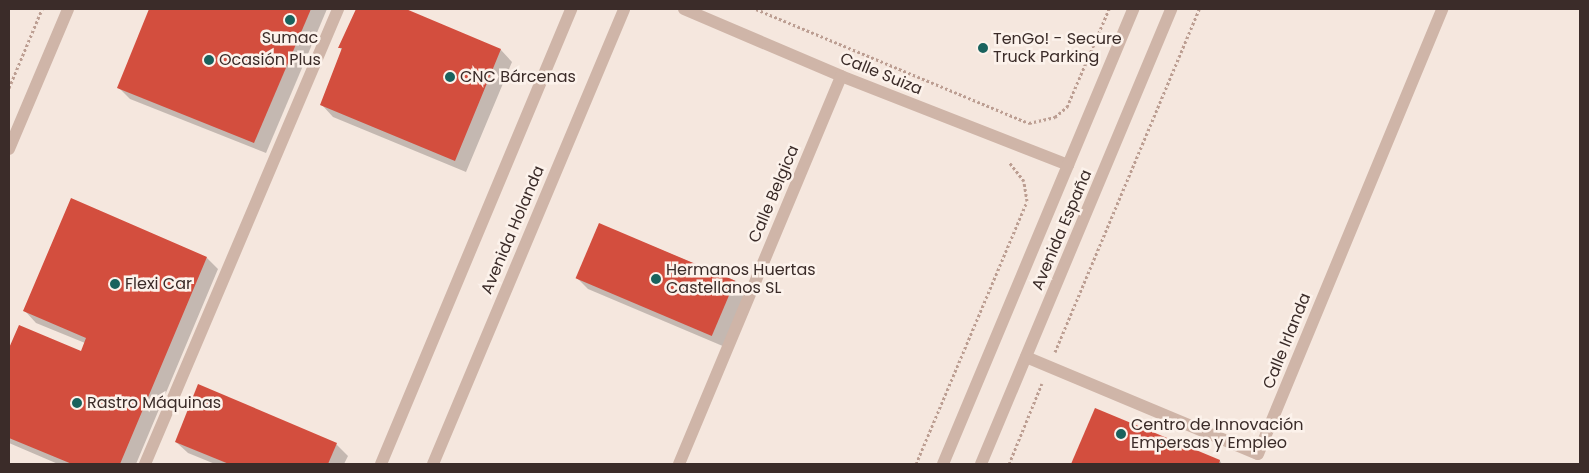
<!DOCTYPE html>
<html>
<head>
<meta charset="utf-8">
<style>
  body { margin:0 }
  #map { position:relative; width:1589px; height:473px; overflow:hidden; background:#f5e7de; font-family:Poppins,sans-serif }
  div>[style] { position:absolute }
  .shadow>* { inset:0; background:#0003 }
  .building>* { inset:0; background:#d34e3e; transform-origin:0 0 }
  .path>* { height:3px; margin-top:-1.5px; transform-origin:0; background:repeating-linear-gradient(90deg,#bc9e92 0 2.5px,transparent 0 5px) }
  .minor>* { height:12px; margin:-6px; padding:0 6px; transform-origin:6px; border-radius:6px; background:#cfb5a8 }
  .dots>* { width:14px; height:14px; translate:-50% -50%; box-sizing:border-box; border:2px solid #fcf2eb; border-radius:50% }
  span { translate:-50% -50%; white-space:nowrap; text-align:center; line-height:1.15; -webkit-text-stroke:5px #fcf2eb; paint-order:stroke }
  .poi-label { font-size:16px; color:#3b2c29 }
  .left { translate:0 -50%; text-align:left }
  .street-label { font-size:16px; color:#3b2c29 }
  .frame { position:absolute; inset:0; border:10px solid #3b2c29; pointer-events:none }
</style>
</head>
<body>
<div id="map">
  <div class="shadow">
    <i style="clip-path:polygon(151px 9px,327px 9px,266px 153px,130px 99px,118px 87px)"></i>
    <i style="clip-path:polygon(357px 9px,403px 9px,501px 50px,512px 62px,466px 172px,333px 117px,322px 105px,343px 51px,340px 48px)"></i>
    <i style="clip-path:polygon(599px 224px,736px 281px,747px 292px,725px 347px,588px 289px,577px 278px)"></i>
    <i style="clip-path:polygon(207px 258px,218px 269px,136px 464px,58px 464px,9px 443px,9px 351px,19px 327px,81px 353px,85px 343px,36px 323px,25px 311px)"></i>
    <i style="clip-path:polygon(1096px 410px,1220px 461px,1222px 464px,1072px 464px)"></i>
    <i style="clip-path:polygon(176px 442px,336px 444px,348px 456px,344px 464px,215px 464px,188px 453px)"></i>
  </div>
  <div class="building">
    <i style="clip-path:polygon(149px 9px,311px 9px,254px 143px,117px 88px)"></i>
    <i style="clip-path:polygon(356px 9px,406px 9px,501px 49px,455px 161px,320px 105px,342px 48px,338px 48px)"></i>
    <i style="clip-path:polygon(71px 198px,207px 257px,120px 464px,72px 464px,9px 438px,9px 348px,19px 325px,81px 351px,86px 338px,23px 311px)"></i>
    <i style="left:599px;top:223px;width:148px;height:60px;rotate:23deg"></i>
    <i style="clip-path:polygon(198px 384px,337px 443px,328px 464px,229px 464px,175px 442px)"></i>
    <i style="clip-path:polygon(1095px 408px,1220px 460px,1219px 464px,1071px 464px)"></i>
  </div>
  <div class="path">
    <i style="left:756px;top:9px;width:296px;rotate:22.7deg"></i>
    <i style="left:1029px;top:123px;width:27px;rotate:-13deg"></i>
    <i style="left:1055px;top:117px;width:16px;rotate:-40deg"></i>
    <i style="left:1067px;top:107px;width:107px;rotate:-66.8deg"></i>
    <i style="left:9px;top:88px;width:86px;rotate:-67.3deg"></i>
    <i style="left:1055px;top:352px;width:372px;rotate:-67.2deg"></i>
    <i style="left:916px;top:464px;width:285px;rotate:-67.1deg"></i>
    <i style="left:1027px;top:201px;width:20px;rotate:-99deg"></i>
    <i style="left:1024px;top:181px;width:24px;rotate:-128deg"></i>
    <i style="left:1009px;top:464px;width:87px;rotate:-67.8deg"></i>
  </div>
  <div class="minor">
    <i style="left:684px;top:9px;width:171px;rotate:23.1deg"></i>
    <i style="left:841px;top:76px;width:244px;rotate:21.4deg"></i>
    <i style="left:9px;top:149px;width:152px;rotate:-67.1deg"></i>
    <i style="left:1026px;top:357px;width:251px;rotate:22.7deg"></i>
    <i style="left:1258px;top:454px;width:482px;rotate:-67.5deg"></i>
    <i style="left:145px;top:464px;width:494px;rotate:-67deg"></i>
    <i style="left:381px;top:464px;width:493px;rotate:-67.3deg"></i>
    <i style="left:433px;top:464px;width:493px;rotate:-67.2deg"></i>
    <i style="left:679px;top:464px;width:420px;rotate:-67.3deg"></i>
    <i style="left:943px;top:464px;width:493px;rotate:-67.3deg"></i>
    <i style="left:981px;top:464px;width:493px;rotate:-67.3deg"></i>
  </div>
  <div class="dots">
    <i style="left:290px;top:20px;background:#19625d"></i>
    <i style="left:983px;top:48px;background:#19625d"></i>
    <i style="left:209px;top:60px;background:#19625d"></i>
    <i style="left:450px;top:77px;background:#19625d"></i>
    <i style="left:656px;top:279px;background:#19625d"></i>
    <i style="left:115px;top:284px;background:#19625d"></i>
    <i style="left:77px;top:403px;background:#19625d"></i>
    <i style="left:1121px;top:434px;background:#19625d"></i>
  </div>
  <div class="poi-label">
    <span style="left:290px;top:38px">Sumac</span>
    <span class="left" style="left:993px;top:48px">TenGo! - Secure<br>Truck Parking</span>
    <span class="left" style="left:219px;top:60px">Ocasión Plus</span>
    <span class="left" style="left:460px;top:77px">CNC Bárcenas</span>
    <span class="left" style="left:666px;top:279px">Hermanos Huertas<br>Castellanos SL</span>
    <span class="left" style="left:125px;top:284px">Flexi Car</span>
    <span class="left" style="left:87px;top:403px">Rastro Máquinas</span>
    <span class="left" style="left:1131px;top:434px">Centro de Innovación<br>Empersas y Empleo</span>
  </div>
  <div class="street-label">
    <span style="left:881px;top:74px;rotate:22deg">Calle Suiza</span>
    <span style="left:774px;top:194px;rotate:-67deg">Calle Belgica</span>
    <span style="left:513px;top:230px;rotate:-67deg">Avenida Holanda</span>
    <span style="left:1062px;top:230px;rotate:-67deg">Avenida España</span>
    <span style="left:1287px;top:341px;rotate:-68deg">Calle Irlanda</span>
  </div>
  <div class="frame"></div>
</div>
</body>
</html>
